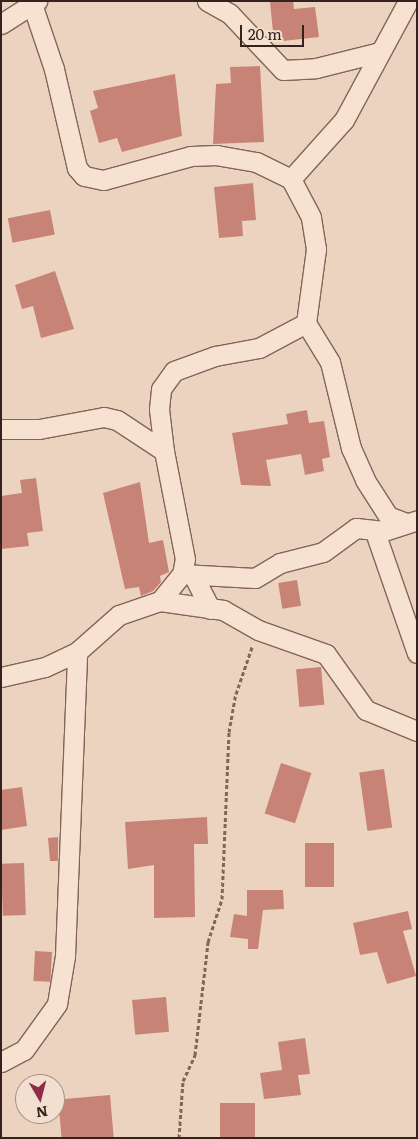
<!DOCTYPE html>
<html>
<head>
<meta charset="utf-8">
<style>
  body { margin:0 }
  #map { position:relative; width:418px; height:1139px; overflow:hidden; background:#ebd3c0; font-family:Literata,serif }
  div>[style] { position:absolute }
  .building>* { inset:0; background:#c88377; transform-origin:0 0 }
  .path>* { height:3px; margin-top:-1.5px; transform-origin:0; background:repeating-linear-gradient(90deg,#836459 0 4px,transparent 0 6.5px) }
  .roads { filter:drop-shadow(1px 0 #836459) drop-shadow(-1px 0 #836459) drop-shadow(0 1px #836459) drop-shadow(0 -1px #836459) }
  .street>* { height:19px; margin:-9.5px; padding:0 9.5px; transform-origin:9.5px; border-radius:9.5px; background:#f7e2d2 }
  span { translate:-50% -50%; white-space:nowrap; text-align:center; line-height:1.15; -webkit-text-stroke:4.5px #f3dfcf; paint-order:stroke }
  .frame { position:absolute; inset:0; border:2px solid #33221d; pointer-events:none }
  .north { position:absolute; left:15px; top:1074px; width:50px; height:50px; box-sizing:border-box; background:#f3dfcf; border:1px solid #a69388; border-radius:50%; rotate:172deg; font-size:14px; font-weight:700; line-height:20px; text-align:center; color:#33221d }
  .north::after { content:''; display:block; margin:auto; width:18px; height:22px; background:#8f2c47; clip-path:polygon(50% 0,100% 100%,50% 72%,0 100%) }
  .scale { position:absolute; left:240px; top:25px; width:64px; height:22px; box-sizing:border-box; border:2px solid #33221d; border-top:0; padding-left:6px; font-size:15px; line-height:18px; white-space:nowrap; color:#33221d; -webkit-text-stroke:4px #f3dfcf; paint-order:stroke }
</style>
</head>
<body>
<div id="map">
  <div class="building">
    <i style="clip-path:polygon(293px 1px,294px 9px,315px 7px,319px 37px,274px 42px,270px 2px)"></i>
    <i style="clip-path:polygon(260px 66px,264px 142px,213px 144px,216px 84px,231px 83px,230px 67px)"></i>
    <i style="clip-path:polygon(175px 74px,182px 136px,122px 152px,117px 138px,99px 143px,90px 111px,98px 108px,93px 91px)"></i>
    <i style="clip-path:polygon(253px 183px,256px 220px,242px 221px,243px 236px,219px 238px,214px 187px)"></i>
    <i style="left:50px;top:210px;width:25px;height:43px;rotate:79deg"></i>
    <i style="clip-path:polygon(55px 271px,74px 329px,41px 338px,33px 306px,22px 309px,15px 285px)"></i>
    <i style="clip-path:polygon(307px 410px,309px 423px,324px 421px,330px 457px,322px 459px,324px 471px,305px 475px,301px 454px,266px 460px,271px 486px,241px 485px,232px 433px,288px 424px,286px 414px)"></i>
    <i style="clip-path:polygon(36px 478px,43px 531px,27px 533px,29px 546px,1px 549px,1px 496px,22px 493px,20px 480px)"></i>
    <i style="clip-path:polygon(140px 482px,149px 543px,163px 540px,169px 572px,160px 576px,161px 582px,153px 591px,141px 596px,139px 587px,125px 589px,103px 493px)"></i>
    <i style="left:297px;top:580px;width:26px;height:19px;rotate:81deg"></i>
    <i style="left:321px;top:667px;width:38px;height:25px;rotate:85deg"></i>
    <i style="left:281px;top:763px;width:32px;height:53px;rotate:18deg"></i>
    <i style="left:384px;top:769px;width:59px;height:25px;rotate:82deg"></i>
    <i style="clip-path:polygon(22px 787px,27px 826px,1px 830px,1px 790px)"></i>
    <i style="clip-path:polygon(207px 817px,208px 844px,194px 844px,195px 917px,154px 918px,154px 865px,128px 869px,125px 822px)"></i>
    <i style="clip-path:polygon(58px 837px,58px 861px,50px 861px,48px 838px)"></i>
    <i style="left:305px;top:843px;width:29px;height:44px"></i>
    <i style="left:24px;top:863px;width:52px;height:23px;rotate:88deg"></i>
    <i style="clip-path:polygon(247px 890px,283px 890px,284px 909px,263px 910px,258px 949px,248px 949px,248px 939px,230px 937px,234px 914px,247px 916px)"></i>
    <i style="clip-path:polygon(408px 911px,412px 929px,403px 931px,416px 976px,387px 984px,377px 952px,360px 955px,353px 923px)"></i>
    <i style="left:35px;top:951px;width:17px;height:30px;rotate:3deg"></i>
    <i style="left:166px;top:997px;width:35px;height:34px;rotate:85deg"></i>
    <i style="clip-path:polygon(305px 1038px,310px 1074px,298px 1075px,301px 1095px,264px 1099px,260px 1073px,282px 1070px,278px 1042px)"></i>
    <i style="left:110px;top:1095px;width:43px;height:52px;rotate:85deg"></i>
    <i style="left:220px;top:1103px;width:35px;height:35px"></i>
  </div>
  <div class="path">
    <i style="left:179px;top:1138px;width:57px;rotate:-86deg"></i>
    <i style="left:183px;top:1081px;width:29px;rotate:-65deg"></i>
    <i style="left:195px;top:1055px;width:114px;rotate:-83.4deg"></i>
    <i style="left:208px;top:942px;width:45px;rotate:-72deg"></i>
    <i style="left:222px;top:899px;width:167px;rotate:-87.6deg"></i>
    <i style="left:229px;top:732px;width:39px;rotate:-80deg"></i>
    <i style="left:236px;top:694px;width:50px;rotate:-71.2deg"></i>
  </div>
  <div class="roads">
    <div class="street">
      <i style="left:207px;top:1px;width:26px;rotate:29deg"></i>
      <i style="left:230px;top:14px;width:77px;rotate:46.6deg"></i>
      <i style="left:283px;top:70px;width:33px;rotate:-3deg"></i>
      <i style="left:316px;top:68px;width:66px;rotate:-14deg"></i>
      <i style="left:1px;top:24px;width:43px;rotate:-32.6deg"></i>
      <i style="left:291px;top:179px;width:79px;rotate:-48.1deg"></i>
      <i style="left:344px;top:120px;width:135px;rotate:-61.7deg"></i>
      <i style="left:306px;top:323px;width:46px;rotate:58.4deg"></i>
      <i style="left:330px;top:362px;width:89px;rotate:76.3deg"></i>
      <i style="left:351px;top:448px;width:35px;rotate:66deg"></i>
      <i style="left:365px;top:480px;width:43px;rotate:57.4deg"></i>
      <i style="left:388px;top:516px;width:19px;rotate:21deg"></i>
      <i style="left:1px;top:429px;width:38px"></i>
      <i style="left:39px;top:429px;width:66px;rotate:-10.5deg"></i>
      <i style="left:104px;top:417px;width:13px;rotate:13deg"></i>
      <i style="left:117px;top:420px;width:56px;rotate:33.4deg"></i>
      <i style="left:375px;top:532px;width:128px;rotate:70.9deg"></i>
      <i style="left:182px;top:574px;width:73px;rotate:3.1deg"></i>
      <i style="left:255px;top:578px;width:29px;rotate:-31deg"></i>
      <i style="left:280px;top:563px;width:44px;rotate:-14.3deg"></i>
      <i style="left:323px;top:552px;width:41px;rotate:-36deg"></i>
      <i style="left:356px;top:528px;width:28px;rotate:6deg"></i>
      <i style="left:384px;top:531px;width:35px;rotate:-18deg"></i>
      <i style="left:193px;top:575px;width:38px;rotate:63deg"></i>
      <i style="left:160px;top:601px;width:64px;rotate:8.1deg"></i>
      <i style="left:223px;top:610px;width:40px;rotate:29.7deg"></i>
      <i style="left:258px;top:630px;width:72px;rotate:19.4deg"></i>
      <i style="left:326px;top:654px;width:69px;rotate:54.5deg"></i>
      <i style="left:366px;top:710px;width:55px;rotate:22.4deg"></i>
      <i style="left:1px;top:677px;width:45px;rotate:-12.8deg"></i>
      <i style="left:45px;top:667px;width:35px;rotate:-25deg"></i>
      <i style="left:1px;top:1062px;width:26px;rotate:-28deg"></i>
      <i style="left:24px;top:1050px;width:57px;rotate:-54.3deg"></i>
      <i style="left:57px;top:1004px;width:49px;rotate:-80.5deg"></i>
      <i style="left:65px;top:956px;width:304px;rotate:-87.7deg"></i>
      <i style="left:77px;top:652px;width:56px;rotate:-41.4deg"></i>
      <i style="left:119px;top:615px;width:43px;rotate:-18.9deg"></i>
      <i style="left:160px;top:601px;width:35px;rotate:-51deg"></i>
      <i style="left:182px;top:574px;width:15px;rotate:-79deg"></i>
      <i style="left:185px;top:559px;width:110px;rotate:-101deg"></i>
      <i style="left:164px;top:451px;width:42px;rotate:-96.8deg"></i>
      <i style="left:159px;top:409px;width:20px;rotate:-84deg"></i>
      <i style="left:161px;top:389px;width:22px;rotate:-54deg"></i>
      <i style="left:174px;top:371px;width:44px;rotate:-20.1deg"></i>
      <i style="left:215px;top:356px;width:45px;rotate:-10.3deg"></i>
      <i style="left:259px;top:348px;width:53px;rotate:-28deg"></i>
      <i style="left:306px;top:323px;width:75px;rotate:-82.3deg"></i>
      <i style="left:316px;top:249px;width:32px;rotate:-99deg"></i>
      <i style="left:311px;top:217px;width:43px;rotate:-117.8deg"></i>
      <i style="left:291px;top:179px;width:39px;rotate:-154deg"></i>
      <i style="left:256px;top:162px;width:40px;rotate:-170deg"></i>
      <i style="left:217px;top:155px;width:26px;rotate:178deg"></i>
      <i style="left:191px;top:156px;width:91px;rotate:164.7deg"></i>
      <i style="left:103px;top:180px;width:19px;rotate:-168deg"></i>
      <i style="left:84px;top:176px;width:11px;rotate:-131deg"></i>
      <i style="left:77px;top:168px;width:102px;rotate:-103.1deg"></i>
      <i style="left:54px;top:69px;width:69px;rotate:-108.7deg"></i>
    </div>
  </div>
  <div class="frame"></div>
  <div class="north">N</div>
  <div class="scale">20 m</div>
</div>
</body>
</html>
